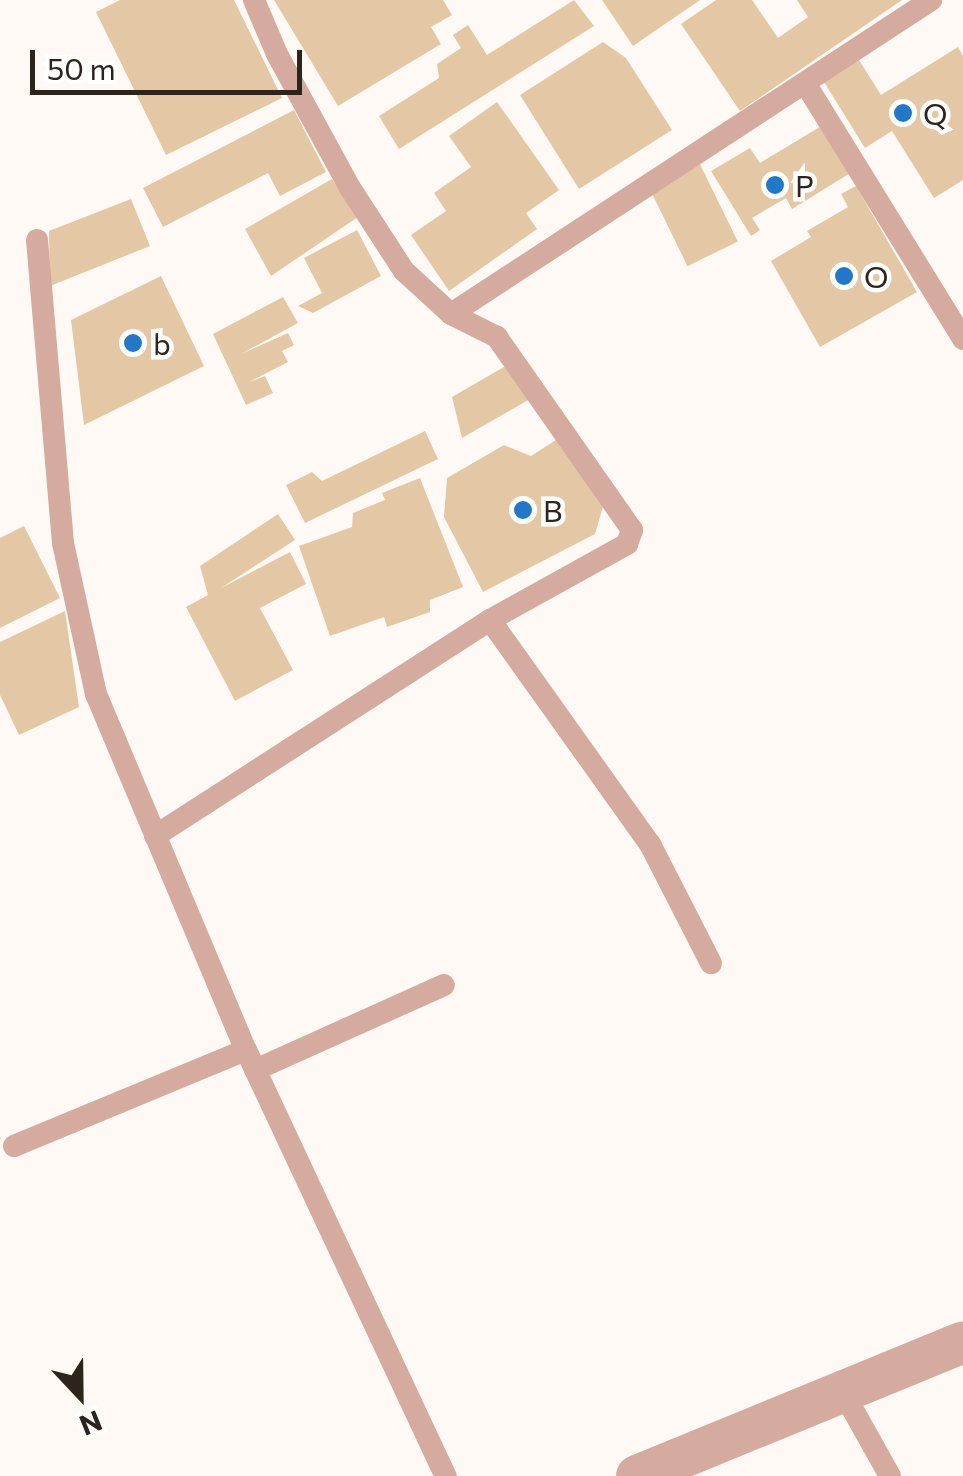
<!DOCTYPE html>
<html>
<head>
<meta charset="utf-8">
<style>
  body { margin:0 }
  #map { position:relative; width:963px; height:1476px; overflow:hidden; background:#fef9f4; font-family:Commissioner,sans-serif }
  div>[style] { position:absolute }
  .building>* { inset:0; background:#e4c8a6; transform-origin:0 0 }
  .service>* { height:22px; margin:-11px; padding:0 11px; transform-origin:11px; border-radius:11px; background:#d5ab9f }
  .minor>* { height:42px; margin:-21px; padding:0 21px; transform-origin:21px; border-radius:21px; background:#d5ab9f }
  .dots>* { width:28px; height:28px; translate:-50% -50%; box-sizing:border-box; border:5px solid #fff; border-radius:50% }
  span { translate:-50% -50%; white-space:nowrap; text-align:center; line-height:1.15; -webkit-text-stroke:9px #fff; paint-order:stroke }
  .poi-label { font-size:30px; color:#2d251c }
  .left { translate:0 -50%; text-align:left }
  .north { position:absolute; left:30px; top:1346px; width:100px; height:100px; -webkit-text-stroke:8px #fff; paint-order:stroke; rotate:158deg; font-size:28px; font-weight:700; line-height:40px; text-align:center; color:#2d251c }
  .north::after { content:''; display:block; margin:auto; width:35px; height:45px; background:#2d251c; clip-path:polygon(50% 0,100% 100%,50% 72%,0 100%) }
  .scale { position:absolute; left:30px; top:50px; width:272px; height:45px; box-sizing:border-box; border:5px solid #2d251c; border-top:0; padding-left:12px; font-size:30px; line-height:35px; white-space:nowrap; color:#2d251c; -webkit-text-stroke:8px #fff; paint-order:stroke }
</style>
</head>
<body>
<div id="map">
  <div class="building">
    <i style="clip-path:polygon(120px 0,234px 0,282px 98px,166px 155px,96px 12px)"></i>
    <i style="clip-path:polygon(274px 0,443px 0,452px 15px,431px 27px,441px 44px,338px 106px)"></i>
    <i style="clip-path:polygon(574px 0,594px 26px,399px 149px,379px 116px,439px 78px,437px 64px,461px 48px,453px 35px,468px 25px,487px 55px)"></i>
    <i style="clip-path:polygon(602px 0,700px 0,633px 46px)"></i>
    <i style="clip-path:polygon(716px 0,752px 0,778px 38px,808px 17px,797px 0,902px 0,740px 111px,681px 24px)"></i>
    <i style="clip-path:polygon(603px 42px,626px 58px,672px 130px,579px 189px,520px 95px)"></i>
    <i style="clip-path:polygon(958px 47px,963px 56px,963px 180px,934px 198px,892px 131px,865px 148px,824px 82px,859px 60px,881px 95px)"></i>
    <i style="clip-path:polygon(497px 102px,559px 190px,526px 213px,537px 229px,449px 291px,411px 235px,446px 211px,434px 193px,471px 167px,449px 136px)"></i>
    <i style="clip-path:polygon(294px 110px,326px 172px,280px 196px,268px 173px,163px 227px,143px 188px)"></i>
    <i style="clip-path:polygon(823px 125px,852px 172px,792px 209px,786px 198px,752px 218px,760px 230px,751px 236px,711px 171px,750px 148px,760px 163px)"></i>
    <i style="left:697px;top:158px;width:93px;height:56px;rotate:64deg"></i>
    <i style="clip-path:polygon(332px 179px,358px 217px,271px 276px,245px 229px)"></i>
    <i style="clip-path:polygon(856px 186px,917px 292px,820px 347px,771px 261px,811px 237px,807px 231px,848px 207px,841px 194px)"></i>
    <i style="clip-path:polygon(131px 199px,150px 246px,50px 286px,49px 231px)"></i>
    <i style="clip-path:polygon(357px 230px,381px 276px,313px 313px,298px 306px,322px 293px,304px 258px)"></i>
    <i style="clip-path:polygon(161px 276px,204px 366px,84px 425px,71px 320px)"></i>
    <i style="clip-path:polygon(283px 297px,298px 323px,241px 354px,288px 333px,294px 345px,282px 351px,288px 362px,249px 382px,265px 376px,273px 393px,246px 405px,213px 334px)"></i>
    <i style="clip-path:polygon(516px 360px,537px 395px,462px 438px,452px 397px)"></i>
    <i style="clip-path:polygon(425px 431px,438px 459px,305px 523px,286px 485px,312px 472px,322px 481px)"></i>
    <i style="clip-path:polygon(559px 438px,604px 503px,595px 534px,483px 592px,444px 517px,447px 478px,504px 445px,531px 456px)"></i>
    <i style="clip-path:polygon(420px 478px,463px 587px,430px 600px,430px 612px,387px 627px,384px 617px,330px 636px,299px 546px,352px 527px,353px 513px,385px 500px,382px 493px)"></i>
    <i style="clip-path:polygon(278px 514px,295px 540px,221px 588px,290px 552px,306px 584px,260px 608px,293px 670px,235px 701px,186px 607px,208px 595px,200px 566px)"></i>
    <i style="clip-path:polygon(24px 526px,60px 598px,0 628px,0 538px)"></i>
    <i style="clip-path:polygon(65px 611px,79px 707px,19px 735px,0 695px,0 642px)"></i>
  </div>
  <div class="service">
    <i style="left:805px;top:83px;width:301px;rotate:58.3deg"></i>
    <i style="left:37px;top:240px;width:304px;rotate:85.1deg"></i>
    <i style="left:63px;top:543px;width:155px;rotate:77.7deg"></i>
    <i style="left:96px;top:694px;width:386px;rotate:67.2deg"></i>
    <i style="left:246px;top:1050px;width:471px;rotate:64.9deg"></i>
    <i style="left:451px;top:314px;width:574px;rotate:-33.19deg"></i>
    <i style="left:490px;top:620px;width:275px;rotate:54.5deg"></i>
    <i style="left:650px;top:844px;width:134px;rotate:62.9deg"></i>
    <i style="left:155px;top:836px;width:399px;rotate:-32.8deg"></i>
    <i style="left:490px;top:620px;width:157px;rotate:-29deg"></i>
    <i style="left:627px;top:544px;width:15px;rotate:-70deg"></i>
    <i style="left:632px;top:530px;width:236px;rotate:-125deg"></i>
    <i style="left:497px;top:337px;width:51px;rotate:-153.4deg"></i>
    <i style="left:451px;top:314px;width:64px;rotate:-137.5deg"></i>
    <i style="left:404px;top:271px;width:99px;rotate:-123deg"></i>
    <i style="left:350px;top:188px;width:153px;rotate:-118.6deg"></i>
    <i style="left:277px;top:54px;width:59px;rotate:-113.1deg"></i>
    <i style="left:255px;top:1070px;width:207px;rotate:-24.2deg"></i>
    <i style="left:14px;top:1146px;width:251px;rotate:-22.5deg"></i>
    <i style="left:844px;top:1394px;width:94px;rotate:60.7deg"></i>
  </div>
  <div class="minor">
    <i style="left:637px;top:1476px;width:352px;rotate:-22.3deg"></i>
  </div>
  <div class="dots">
    <i style="left:903px;top:113px;background:#2278c6"></i>
    <i style="left:775px;top:185px;background:#2278c6"></i>
    <i style="left:844px;top:276px;background:#2278c6"></i>
    <i style="left:133px;top:343px;background:#2278c6"></i>
    <i style="left:523px;top:510px;background:#2278c6"></i>
  </div>
  <div class="poi-label">
    <span class="left" style="left:923px;top:113px">Q</span>
    <span class="left" style="left:795px;top:185px">P</span>
    <span class="left" style="left:864px;top:276px">O</span>
    <span class="left" style="left:153px;top:343px">b</span>
    <span class="left" style="left:543px;top:510px">B</span>
  </div>
  <div class="north">N</div>
  <div class="scale">50 m</div>
</div>
</body>
</html>
